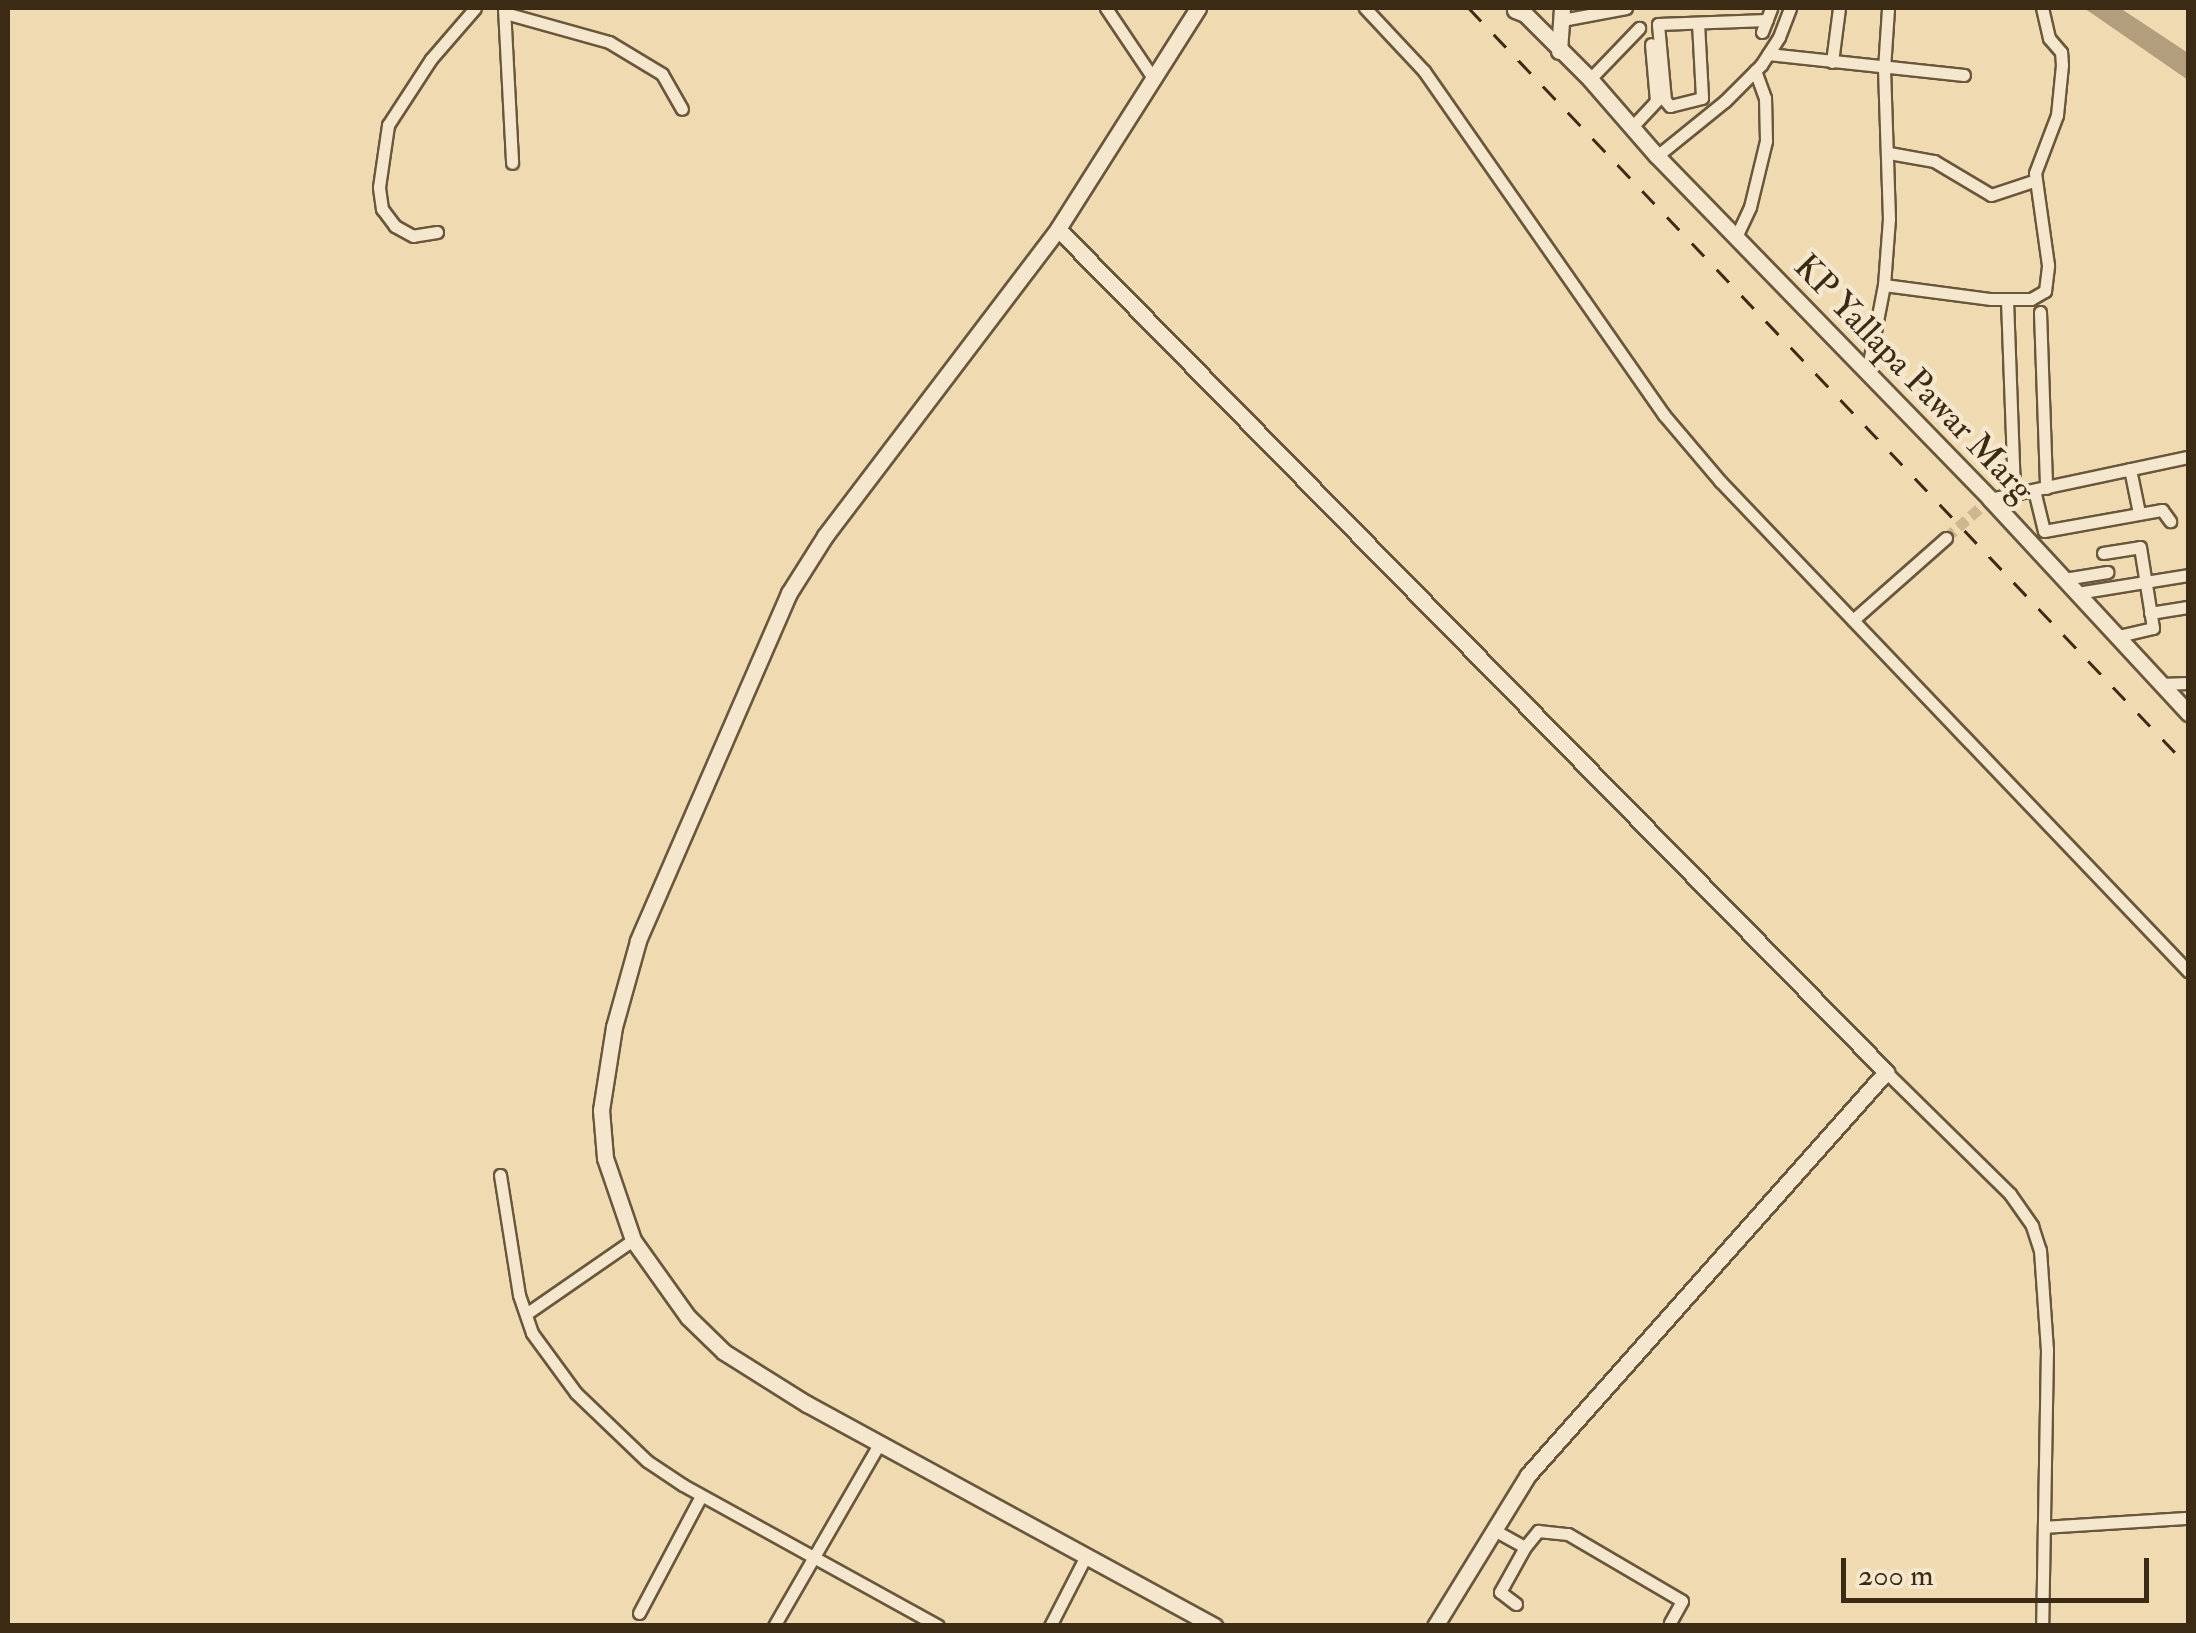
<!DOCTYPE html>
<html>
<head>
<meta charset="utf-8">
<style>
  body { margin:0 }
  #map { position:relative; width:2196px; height:1633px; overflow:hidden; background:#efdab2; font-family:"IM FELL Double Pica",serif }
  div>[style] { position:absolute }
  .water>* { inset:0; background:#b29e7c }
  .street-tunnel>* { height:11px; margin-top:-5.5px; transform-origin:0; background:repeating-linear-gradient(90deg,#cbb792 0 11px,transparent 0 16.5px) }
  .roads { filter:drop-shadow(2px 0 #69573c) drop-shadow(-2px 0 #69573c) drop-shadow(0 2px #69573c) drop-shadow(0 -2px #69573c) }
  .street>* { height:11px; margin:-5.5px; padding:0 5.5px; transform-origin:5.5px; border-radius:5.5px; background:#f5e7cd }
  .secondary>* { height:15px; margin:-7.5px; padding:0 7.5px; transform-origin:7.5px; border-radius:7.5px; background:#f5e7cd }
  .rail>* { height:2.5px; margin-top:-1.25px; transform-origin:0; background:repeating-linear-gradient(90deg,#3c2b14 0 18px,transparent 0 36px) }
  span { translate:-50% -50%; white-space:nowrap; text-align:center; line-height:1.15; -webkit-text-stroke:9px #f5e7cd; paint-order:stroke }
  .street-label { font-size:35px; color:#3c2b14 }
  .frame { position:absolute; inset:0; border:10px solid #3c2b14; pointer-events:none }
  .scale { position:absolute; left:1841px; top:1558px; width:308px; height:45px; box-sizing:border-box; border:5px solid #3c2b14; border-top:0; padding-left:12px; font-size:30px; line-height:35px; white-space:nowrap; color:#3c2b14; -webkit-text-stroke:8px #f5e7cd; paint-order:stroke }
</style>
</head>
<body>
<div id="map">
  <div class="water">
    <i style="clip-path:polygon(2084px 8px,2120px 8px,2188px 53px,2188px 80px)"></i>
  </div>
  <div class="street-tunnel">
    <i style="left:1946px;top:538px;width:59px;rotate:-41.6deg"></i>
  </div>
  <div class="roads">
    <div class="street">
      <i style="left:504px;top:8px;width:155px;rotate:87deg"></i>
      <i style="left:1106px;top:8px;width:84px;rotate:56.1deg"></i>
      <i style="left:1365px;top:8px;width:86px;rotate:46.9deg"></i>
      <i style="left:1424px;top:71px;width:419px;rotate:55.1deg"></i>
      <i style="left:1664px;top:415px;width:87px;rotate:49.7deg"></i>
      <i style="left:1720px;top:481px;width:678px;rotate:46.32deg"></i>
      <i style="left:505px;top:13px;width:108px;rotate:15.6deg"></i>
      <i style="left:609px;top:42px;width:62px;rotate:31.1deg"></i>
      <i style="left:662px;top:74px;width:40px;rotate:60.3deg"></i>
      <i style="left:1562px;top:20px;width:65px;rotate:-10.6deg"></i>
      <i style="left:1698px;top:23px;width:75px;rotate:86.9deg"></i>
      <i style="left:1702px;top:98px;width:33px;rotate:166deg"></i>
      <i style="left:1670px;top:106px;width:8px;rotate:-130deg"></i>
      <i style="left:1665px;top:100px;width:76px;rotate:-95.3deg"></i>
      <i style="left:1658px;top:24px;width:109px;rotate:-2.1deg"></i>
      <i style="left:1762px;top:32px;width:26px;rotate:-69deg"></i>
      <i style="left:1768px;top:54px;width:197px;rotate:6.1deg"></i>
      <i style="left:1832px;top:62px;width:54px;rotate:-82.6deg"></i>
      <i style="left:1590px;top:79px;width:71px;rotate:-46.1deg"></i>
      <i style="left:1631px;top:128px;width:37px;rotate:-47deg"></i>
      <i style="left:1656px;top:101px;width:57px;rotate:-95deg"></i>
      <i style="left:1889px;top:153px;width:46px;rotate:10.1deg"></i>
      <i style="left:1934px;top:161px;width:66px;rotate:30.8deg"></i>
      <i style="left:1991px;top:195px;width:47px;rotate:-18.4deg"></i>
      <i style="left:1657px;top:156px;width:87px;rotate:-39deg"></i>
      <i style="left:1725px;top:101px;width:51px;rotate:-45deg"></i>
      <i style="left:1761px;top:65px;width:33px;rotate:-57deg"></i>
      <i style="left:1779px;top:37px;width:31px;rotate:-69deg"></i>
      <i style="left:437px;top:232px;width:24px;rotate:171deg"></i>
      <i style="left:413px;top:236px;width:21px;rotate:-151deg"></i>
      <i style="left:395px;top:226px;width:21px;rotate:-127deg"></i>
      <i style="left:382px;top:209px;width:22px;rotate:-98deg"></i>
      <i style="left:379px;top:187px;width:63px;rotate:-81.7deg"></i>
      <i style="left:388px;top:125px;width:79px;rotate:-56.9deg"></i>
      <i style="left:431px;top:59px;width:67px;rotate:-49.2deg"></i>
      <i style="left:1736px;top:237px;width:33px;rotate:-65deg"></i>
      <i style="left:1750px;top:207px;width:68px;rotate:-76.4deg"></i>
      <i style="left:1766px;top:141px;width:43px;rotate:-91.3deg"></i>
      <i style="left:1765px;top:98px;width:29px;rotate:-110deg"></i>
      <i style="left:1884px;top:285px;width:108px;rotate:7.5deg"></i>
      <i style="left:1991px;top:299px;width:40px"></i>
      <i style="left:2031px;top:299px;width:16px;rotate:-30deg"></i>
      <i style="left:2045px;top:291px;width:26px;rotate:-83deg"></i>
      <i style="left:2048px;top:265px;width:93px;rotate:-98deg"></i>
      <i style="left:2035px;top:173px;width:62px;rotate:-69.2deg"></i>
      <i style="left:2057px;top:115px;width:50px;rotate:-84.3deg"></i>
      <i style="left:2062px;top:65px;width:13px;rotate:-94deg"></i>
      <i style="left:2061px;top:52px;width:18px;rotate:-131deg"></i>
      <i style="left:2049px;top:38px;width:31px;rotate:-103deg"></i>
      <i style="left:2007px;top:300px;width:195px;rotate:87.9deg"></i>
      <i style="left:2040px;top:312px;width:176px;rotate:88deg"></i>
      <i style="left:1867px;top:373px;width:90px;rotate:-79.1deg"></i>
      <i style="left:1884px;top:285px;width:66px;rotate:-85.7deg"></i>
      <i style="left:1889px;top:219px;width:150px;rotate:-91.9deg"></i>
      <i style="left:1884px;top:69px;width:61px;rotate:-86.2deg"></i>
      <i style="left:2130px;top:469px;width:45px;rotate:78.4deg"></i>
      <i style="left:2034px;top:490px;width:42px;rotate:76.3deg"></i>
      <i style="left:2044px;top:531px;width:120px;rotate:-10.1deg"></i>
      <i style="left:2162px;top:510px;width:14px;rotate:54deg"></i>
      <i style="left:1990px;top:499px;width:202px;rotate:-12deg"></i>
      <i style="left:2103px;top:553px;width:37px;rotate:-9deg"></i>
      <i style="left:2140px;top:547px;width:82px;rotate:80.9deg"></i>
      <i style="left:2153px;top:628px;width:37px;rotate:167deg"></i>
      <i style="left:2064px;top:579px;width:44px;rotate:-9.2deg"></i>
      <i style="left:2077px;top:593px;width:112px;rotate:-9.2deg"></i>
      <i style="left:2150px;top:613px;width:38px;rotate:-9deg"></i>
      <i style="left:1853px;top:620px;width:124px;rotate:-41.4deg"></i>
      <i style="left:2161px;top:684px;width:27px;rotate:-2deg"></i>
      <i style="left:1886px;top:1072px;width:174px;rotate:44.5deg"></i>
      <i style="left:2010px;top:1194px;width:39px;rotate:55deg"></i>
      <i style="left:2032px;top:1226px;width:25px;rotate:72deg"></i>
      <i style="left:2040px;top:1250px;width:99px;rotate:86deg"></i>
      <i style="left:2047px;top:1349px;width:277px;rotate:91deg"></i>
      <i style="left:500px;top:1175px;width:121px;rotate:81deg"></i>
      <i style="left:519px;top:1295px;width:40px;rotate:71.1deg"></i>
      <i style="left:532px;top:1333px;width:74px;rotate:53.7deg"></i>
      <i style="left:576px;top:1393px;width:98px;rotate:43.8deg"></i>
      <i style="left:647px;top:1461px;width:43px;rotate:33.7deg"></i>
      <i style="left:683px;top:1485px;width:291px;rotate:28.9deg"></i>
      <i style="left:526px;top:1314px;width:130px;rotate:-34.7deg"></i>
      <i style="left:2044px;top:1527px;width:144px;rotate:-3.6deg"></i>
      <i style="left:1494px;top:1530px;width:35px;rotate:29deg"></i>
      <i style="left:1516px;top:1604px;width:20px;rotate:-143deg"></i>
      <i style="left:1500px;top:1592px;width:51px;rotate:-60.9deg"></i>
      <i style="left:1525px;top:1547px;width:21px;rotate:-51deg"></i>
      <i style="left:1538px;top:1531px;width:30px;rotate:6deg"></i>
      <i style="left:1568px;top:1534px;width:132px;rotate:30.4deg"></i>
      <i style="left:1682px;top:1601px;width:25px;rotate:119deg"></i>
      <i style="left:639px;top:1613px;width:132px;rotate:-62.1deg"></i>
      <i style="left:774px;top:1626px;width:210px;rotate:-60deg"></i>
      <i style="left:1050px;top:1626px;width:79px;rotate:-62.8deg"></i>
    </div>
    <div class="secondary">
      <i style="left:1198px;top:8px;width:262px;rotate:122.4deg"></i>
      <i style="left:1058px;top:229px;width:385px;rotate:127.2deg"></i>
      <i style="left:825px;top:536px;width:67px;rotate:122.3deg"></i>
      <i style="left:789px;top:593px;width:379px;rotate:113.5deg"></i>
      <i style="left:638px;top:941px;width:89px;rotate:105.6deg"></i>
      <i style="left:614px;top:1027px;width:84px;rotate:98.9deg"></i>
      <i style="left:601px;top:1110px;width:48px;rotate:85.2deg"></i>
      <i style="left:605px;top:1158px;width:87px;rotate:71.1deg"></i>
      <i style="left:633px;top:1240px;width:95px;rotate:54.5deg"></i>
      <i style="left:688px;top:1317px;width:50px;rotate:44.2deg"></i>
      <i style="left:724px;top:1352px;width:98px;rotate:32.1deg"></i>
      <i style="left:807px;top:1404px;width:464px;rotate:28.6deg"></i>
      <i style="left:1515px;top:10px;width:11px;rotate:22deg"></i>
      <i style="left:1525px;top:14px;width:92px;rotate:45deg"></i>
      <i style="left:1590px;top:79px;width:102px;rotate:49deg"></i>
      <i style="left:1657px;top:156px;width:478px;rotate:45.8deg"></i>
      <i style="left:1990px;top:499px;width:292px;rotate:47.2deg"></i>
      <i style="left:1559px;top:51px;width:43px;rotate:-86deg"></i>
      <i style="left:1058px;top:229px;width:1182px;rotate:45.51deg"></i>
      <i style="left:1886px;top:1072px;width:539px;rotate:131.62deg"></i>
      <i style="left:1528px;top:1475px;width:177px;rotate:121.6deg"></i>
    </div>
  </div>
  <div class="rail">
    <i style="left:1469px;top:8px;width:1045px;rotate:46.51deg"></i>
  </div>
  <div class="street-label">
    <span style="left:1914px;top:378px;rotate:46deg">KP Yallapa Pawar Marg</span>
  </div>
  <div class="frame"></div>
  <div class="scale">200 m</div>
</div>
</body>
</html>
